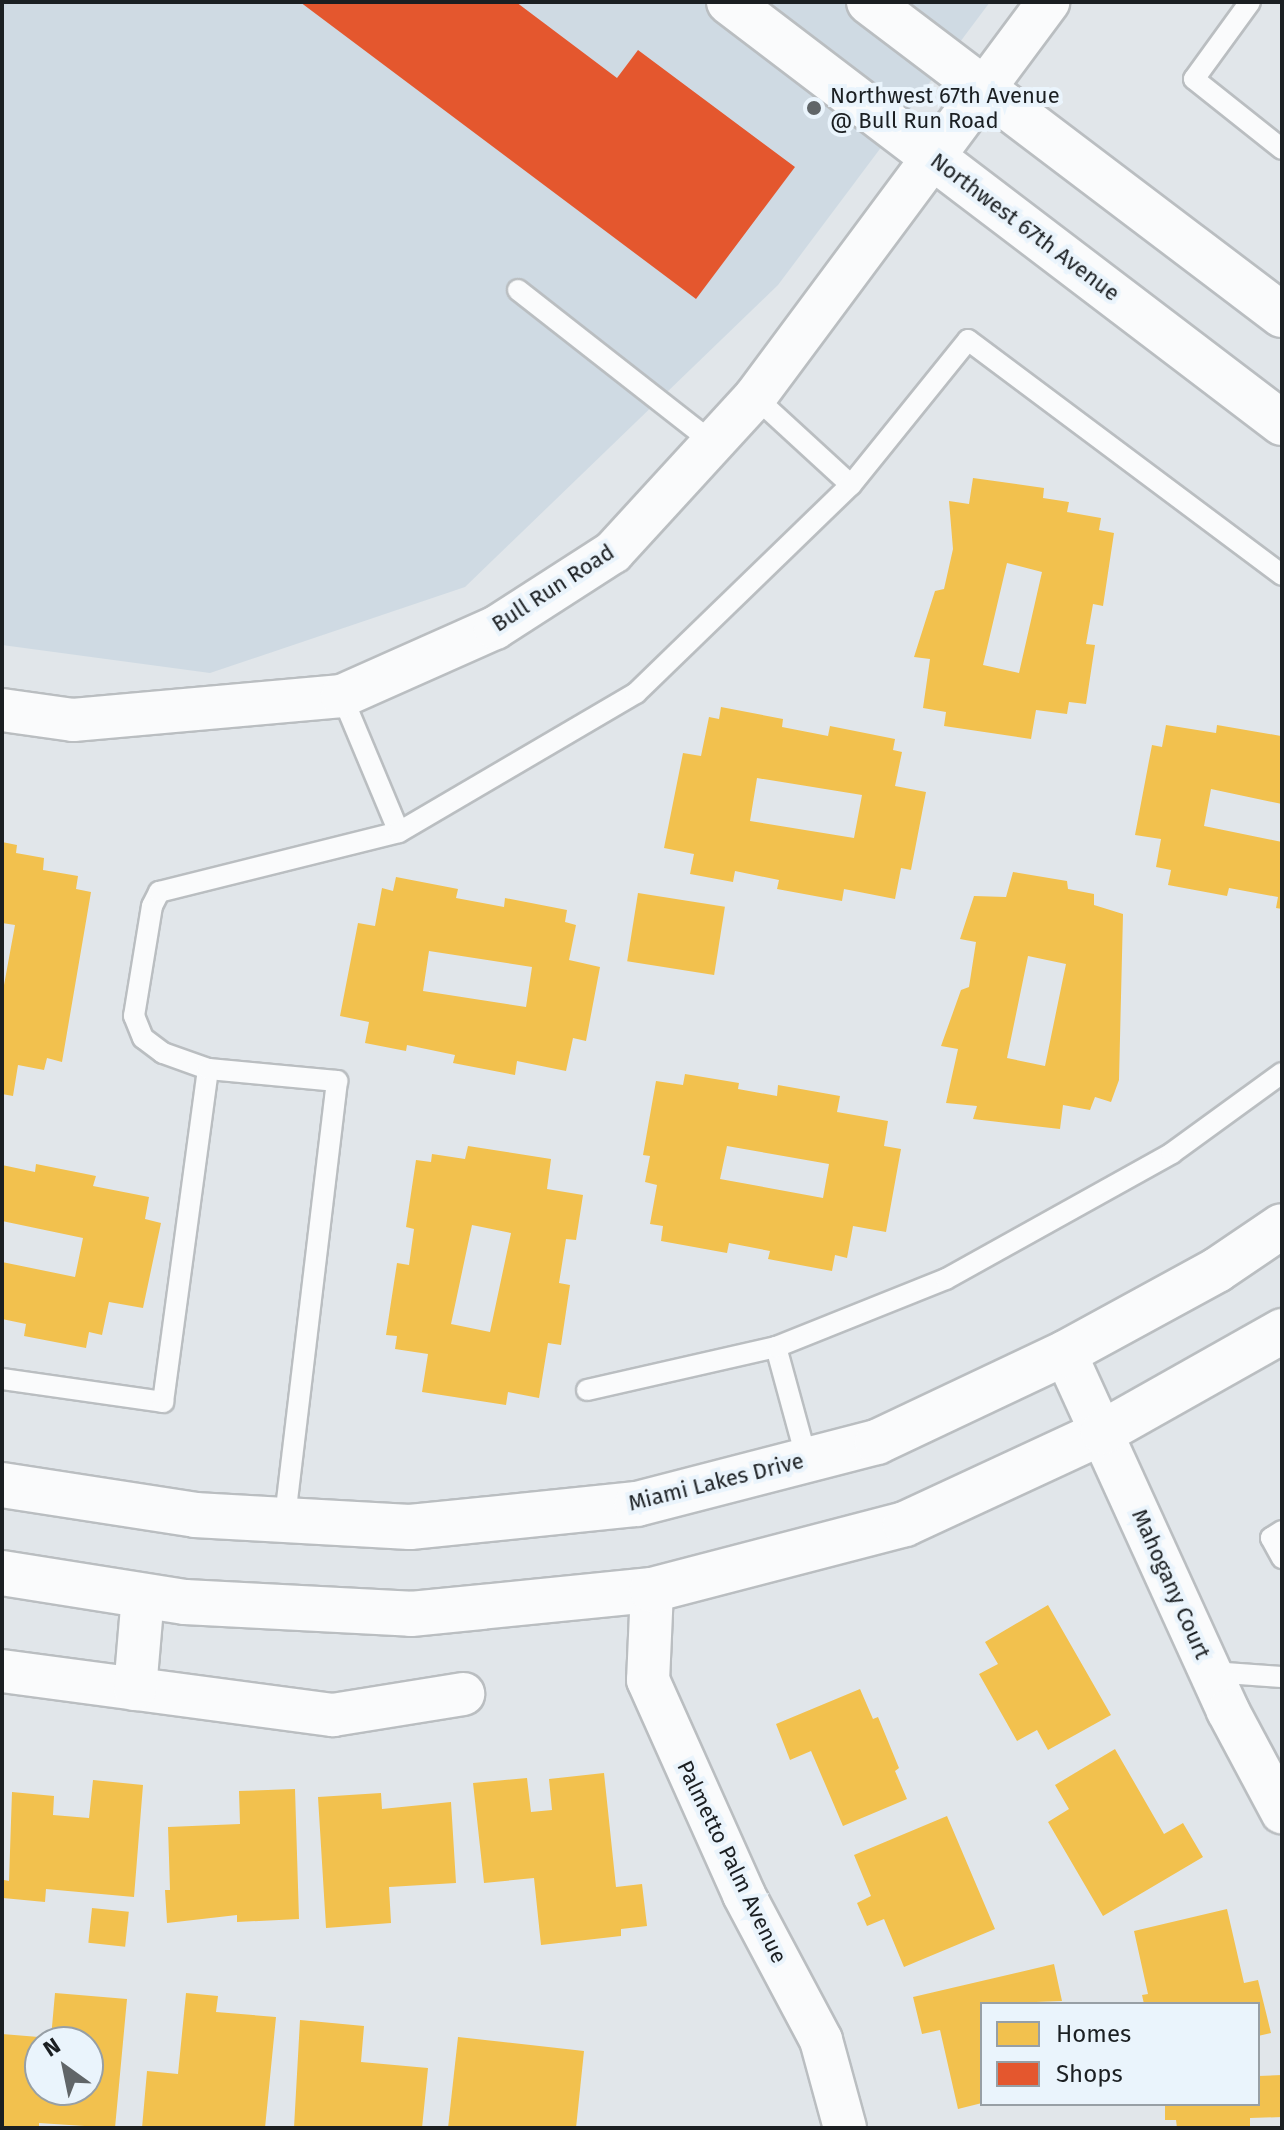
<!DOCTYPE html>
<html>
<head>
<meta charset="utf-8">
<style>
  body { margin:0 }
  #map { position:relative; width:1284px; height:2130px; overflow:hidden; background:#e1e6ea; font-family:"Fira Sans",sans-serif }
  div>[style] { position:absolute }
  .built>* { inset:0; background:#cfdae3 }
  .homes>* { inset:0; background:#f2c14e; transform-origin:0 0 }
  .shops>* { inset:0; background:#e4572e }
  .roads { filter:drop-shadow(2px 0 #babec1) drop-shadow(-2px 0 #babec1) drop-shadow(0 2px #babec1) drop-shadow(0 -2px #babec1) }
  .service>* { height:20px; margin:-10px; padding:0 10px; transform-origin:10px; border-radius:10px; background:#fafbfc }
  .minor>* { height:42px; margin:-21px; padding:0 21px; transform-origin:21px; border-radius:21px; background:#fafbfc }
  .secondary>* { height:44px; margin:-22px; padding:0 22px; transform-origin:22px; border-radius:22px; background:#fafbfc }
  .dots>* { width:22px; height:22px; translate:-50% -50%; box-sizing:border-box; border:4px solid #eaf4fc; border-radius:50% }
  span { translate:-50% -50%; white-space:nowrap; text-align:center; line-height:1.15; -webkit-text-stroke:8px #eaf4fc; paint-order:stroke }
  .poi-label { font-size:22px; color:#1b1f22 }
  .left { translate:0 -50%; text-align:left }
  .street-label { font-size:22px; color:#1b1f22 }
  .frame { position:absolute; inset:0; border:4px solid #1b1f22; pointer-events:none }
  .legend { position:absolute; left:980px; top:2002px; width:280px; height:104px; box-sizing:border-box; background:#eaf4fc; border:2px solid #979fa5; margin:0; padding:10px 14px; list-style:none; font-size:24px; color:#1b1f22 }
  .legend li { display:flex; align-items:center; gap:16px; height:40px }
  .legend b { width:40px; border:2px solid #979fa5 }
  .north { position:absolute; left:24px; top:2026px; width:80px; height:80px; box-sizing:border-box; background:#eaf4fc; border:2px solid #979fa5; border-radius:50%; rotate:327deg; font-size:22px; font-weight:700; line-height:32px; text-align:center; color:#1b1f22 }
  .north::after { content:''; display:block; margin:auto; width:28px; height:36px; background:#606568; clip-path:polygon(50% 0,100% 100%,50% 72%,0 100%) }
</style>
</head>
<body>
<div id="map">
  <div class="built">
    <i style="clip-path:polygon(2px 2px,990px 2px,778px 285px,465px 587px,210px 673px,2px 645px)"></i>
  </div>
  <div class="homes">
    <i style="clip-path:polygon(evenodd,973px 478px,1044px 488px,1043px 498px,1069px 502px,1067px 512px,1101px 518px,1099px 530px,1114px 533px,1103px 606px,1093px 604px,1086px 644px,1095px 645px,1086px 704px,1069px 702px,1067px 714px,1036px 710px,1031px 739px,944px 726px,946px 712px,923px 708px,930px 659px,914px 657px,935px 591px,944px 589px,953px 549px,949px 501px,969px 504px,973px 478px,1007px 563px,1042px 572px,1019px 673px,983px 665px,1007px 563px)"></i>
    <i style="clip-path:polygon(evenodd,721px 707px,783px 719px,782px 727px,828px 736px,830px 726px,895px 739px,893px 750px,902px 752px,895px 786px,926px 792px,911px 870px,901px 868px,895px 899px,844px 889px,842px 901px,777px 889px,779px 880px,735px 871px,733px 882px,690px 874px,694px 854px,664px 848px,683px 753px,701px 756px,709px 717px,719px 719px,721px 707px,757px 778px,862px 795px,854px 838px,750px 821px,757px 778px)"></i>
    <i style="clip-path:polygon(1166px 725px,1216px 733px,1217px 725px,1281px 736px,1282px 804px,1211px 789px,1204px 826px,1282px 842px,1282px 909px,1276px 908px,1278px 897px,1229px 888px,1227px 896px,1168px 885px,1171px 870px,1156px 867px,1161px 839px,1135px 835px,1152px 745px,1162px 747px)"></i>
    <i style="clip-path:polygon(2px 842px,17px 845px,16px 853px,44px 858px,43px 870px,78px 876px,76px 889px,91px 892px,62px 1062px,47px 1058px,44px 1070px,18px 1065px,13px 1096px,2px 1094px,2px 996px,15px 925px,2px 923px)"></i>
    <i style="clip-path:polygon(evenodd,1013px 872px,1067px 881px,1068px 889px,1094px 894px,1094px 905px,1123px 914px,1119px 1080px,1111px 1102px,1095px 1097px,1090px 1110px,1063px 1105px,1060px 1129px,973px 1119px,977px 1106px,946px 1103px,958px 1049px,941px 1046px,961px 990px,969px 987px,976px 942px,960px 939px,974px 896px,1006px 897px,1013px 872px,1028px 956px,1066px 964px,1045px 1066px,1007px 1058px,1028px 956px)"></i>
    <i style="clip-path:polygon(evenodd,396px 877px,458px 889px,456px 898px,504px 907px,505px 898px,567px 910px,565px 922px,576px 925px,569px 960px,600px 967px,586px 1041px,573px 1038px,566px 1071px,517px 1061px,515px 1075px,453px 1063px,455px 1055px,407px 1045px,406px 1051px,365px 1043px,369px 1022px,340px 1016px,358px 923px,375px 926px,382px 888px,393px 891px,396px 877px,429px 951px,532px 967px,526px 1007px,423px 991px,429px 951px)"></i>
    <i style="left:638px;top:893px;width:88px;height:69px;rotate:9deg"></i>
    <i style="clip-path:polygon(evenodd,685px 1074px,739px 1083px,738px 1089px,777px 1096px,778px 1085px,840px 1096px,837px 1112px,888px 1121px,884px 1146px,901px 1149px,886px 1232px,853px 1226px,847px 1258px,835px 1255px,832px 1271px,768px 1259px,770px 1251px,729px 1243px,727px 1253px,661px 1241px,663px 1226px,650px 1224px,657px 1185px,645px 1182px,650px 1156px,643px 1155px,656px 1081px,683px 1085px,685px 1074px,727px 1146px,829px 1164px,823px 1198px,720px 1179px,727px 1146px)"></i>
    <i style="clip-path:polygon(evenodd,468px 1146px,551px 1159px,547px 1189px,583px 1195px,576px 1240px,566px 1239px,559px 1283px,570px 1285px,561px 1345px,548px 1343px,539px 1398px,508px 1392px,506px 1405px,422px 1392px,428px 1354px,395px 1349px,397px 1336px,386px 1335px,397px 1263px,409px 1265px,414px 1229px,406px 1227px,416px 1160px,431px 1162px,432px 1154px,465px 1159px,468px 1146px,472px 1225px,511px 1233px,490px 1332px,451px 1324px,472px 1225px)"></i>
    <i style="clip-path:polygon(36px 1164px,96px 1176px,93px 1186px,149px 1197px,145px 1219px,161px 1223px,143px 1308px,109px 1302px,102px 1335px,89px 1332px,86px 1348px,24px 1336px,26px 1324px,2px 1319px,2px 1262px,75px 1277px,83px 1238px,2px 1221px,2px 1165px,35px 1172px)"></i>
    <i style="clip-path:polygon(1048px 1605px,1111px 1715px,1048px 1750px,1037px 1730px,1017px 1741px,979px 1674px,998px 1664px,985px 1642px)"></i>
    <i style="clip-path:polygon(860px 1689px,873px 1719px,878px 1717px,899px 1768px,895px 1771px,907px 1799px,843px 1826px,811px 1751px,790px 1760px,776px 1724px)"></i>
    <i style="clip-path:polygon(1115px 1749px,1164px 1834px,1183px 1823px,1203px 1857px,1103px 1916px,1048px 1822px,1069px 1809px,1055px 1785px)"></i>
    <i style="clip-path:polygon(604px 1773px,616px 1887px,642px 1884px,647px 1926px,621px 1929px,621px 1936px,541px 1945px,534px 1878px,484px 1883px,473px 1783px,527px 1778px,531px 1812px,552px 1810px,549px 1779px)"></i>
    <i style="clip-path:polygon(93px 1780px,143px 1785px,134px 1897px,46px 1889px,45px 1902px,3px 1898px,4px 1880px,9px 1881px,12px 1792px,54px 1796px,53px 1815px,89px 1818px)"></i>
    <i style="clip-path:polygon(295px 1789px,299px 1919px,237px 1922px,237px 1915px,167px 1923px,165px 1890px,170px 1890px,168px 1827px,240px 1824px,239px 1791px)"></i>
    <i style="clip-path:polygon(381px 1793px,382px 1809px,451px 1802px,456px 1883px,389px 1887px,391px 1923px,326px 1928px,318px 1797px)"></i>
    <i style="clip-path:polygon(947px 1816px,995px 1929px,904px 1967px,884px 1919px,867px 1926px,857px 1903px,871px 1896px,854px 1855px)"></i>
    <i style="left:92px;top:1908px;width:37px;height:35px;rotate:6deg"></i>
    <i style="clip-path:polygon(1227px 1909px,1244px 1983px,1258px 1980px,1271px 2033px,1258px 2036px,1258px 2004px,1144px 2004px,1142px 1995px,1148px 1994px,1134px 1931px)"></i>
    <i style="clip-path:polygon(1054px 1964px,1062px 2001px,982px 2004px,982px 2103px,958px 2109px,940px 2030px,922px 2034px,913px 1997px)"></i>
    <i style="clip-path:polygon(evenodd,55px 1993px,127px 1999px,115px 2128px,39px 2123px,39px 2128px,2px 2126px,2px 2034px,51px 2038px,55px 1993px,40px 2042px,88px 2042px,88px 2090px,40px 2090px,40px 2042px)"></i>
    <i style="clip-path:polygon(186px 1993px,218px 1996px,216px 2012px,276px 2017px,265px 2128px,142px 2128px,147px 2071px,178px 2074px)"></i>
    <i style="clip-path:polygon(300px 2020px,364px 2026px,361px 2062px,428px 2068px,422px 2128px,294px 2128px)"></i>
    <i style="clip-path:polygon(458px 2037px,584px 2051px,576px 2128px,448px 2128px)"></i>
    <i style="clip-path:polygon(1282px 2075px,1282px 2117px,1250px 2118px,1250px 2128px,1177px 2128px,1176px 2120px,1165px 2120px,1165px 2104px,1258px 2104px,1258px 2076px)"></i>
  </div>
  <div class="shops">
    <i style="clip-path:polygon(300px 2px,516px 2px,617px 78px,638px 50px,795px 167px,696px 299px)"></i>
  </div>
  <div class="roads">
    <div class="service">
      <i style="left:1250px;top:2px;width:95px;rotate:126deg"></i>
      <i style="left:1194px;top:79px;width:112px;rotate:38.5deg"></i>
      <i style="left:518px;top:290px;width:248px;rotate:38.1deg"></i>
      <i style="left:755px;top:397px;width:130px;rotate:42.5deg"></i>
      <i style="left:342px;top:696px;width:147px;rotate:67.3deg"></i>
      <i style="left:208px;top:1069px;width:48px;rotate:-160.4deg"></i>
      <i style="left:163px;top:1053px;width:25px;rotate:-143deg"></i>
      <i style="left:143px;top:1038px;width:24px;rotate:-112deg"></i>
      <i style="left:134px;top:1016px;width:111px;rotate:-80.7deg"></i>
      <i style="left:152px;top:906px;width:16px;rotate:-63deg"></i>
      <i style="left:159px;top:892px;width:247px;rotate:-14deg"></i>
      <i style="left:399px;top:832px;width:275px;rotate:-30.4deg"></i>
      <i style="left:636px;top:693px;width:299px;rotate:-44.1deg"></i>
      <i style="left:851px;top:485px;width:186px;rotate:-51.1deg"></i>
      <i style="left:968px;top:340px;width:392px;rotate:36.8deg"></i>
      <i style="left:776px;top:1347px;width:117px;rotate:74.7deg"></i>
      <i style="left:2px;top:1379px;width:163px;rotate:8.1deg"></i>
      <i style="left:163px;top:1402px;width:336px;rotate:-82.3deg"></i>
      <i style="left:208px;top:1069px;width:130px;rotate:5.3deg"></i>
      <i style="left:337px;top:1081px;width:442px;rotate:96.8deg"></i>
      <i style="left:587px;top:1390px;width:194px;rotate:-12.8deg"></i>
      <i style="left:776px;top:1347px;width:183px;rotate:-21.8deg"></i>
      <i style="left:946px;top:1279px;width:259px;rotate:-29.1deg"></i>
      <i style="left:1172px;top:1153px;width:136px;rotate:-36deg"></i>
      <i style="left:1282px;top:1531px;width:13px;rotate:148deg"></i>
      <i style="left:1271px;top:1538px;width:23px;rotate:61deg"></i>
      <i style="left:1211px;top:1672px;width:71px;rotate:4deg"></i>
    </div>
    <div class="minor">
      <i style="left:2px;top:710px;width:72px;rotate:8deg"></i>
      <i style="left:73px;top:720px;width:270px;rotate:-5.1deg"></i>
      <i style="left:342px;top:696px;width:167px;rotate:-24deg"></i>
      <i style="left:495px;top:628px;width:140px;rotate:-32.8deg"></i>
      <i style="left:613px;top:552px;width:210px;rotate:-47.5deg"></i>
      <i style="left:755px;top:397px;width:492px;rotate:-53.4deg"></i>
      <i style="left:1065px;top:1353px;width:393px;rotate:65.5deg"></i>
      <i style="left:1228px;top:1711px;width:115px;rotate:61.9deg"></i>
      <i style="left:652px;top:1590px;width:90px;rotate:92.5deg"></i>
      <i style="left:648px;top:1680px;width:235px;rotate:65.9deg"></i>
      <i style="left:744px;top:1895px;width:164px;rotate:62deg"></i>
      <i style="left:821px;top:2040px;width:91px;rotate:74.7deg"></i>
      <i style="left:2px;top:1671px;width:334px;rotate:7.6deg"></i>
      <i style="left:333px;top:1715px;width:132px;rotate:-9.2deg"></i>
      <i style="left:135px;top:1689px;width:94px;rotate:-85.1deg"></i>
    </div>
    <div class="secondary">
      <i style="left:729px;top:2px;width:695px;rotate:37.28deg"></i>
      <i style="left:869px;top:2px;width:518px;rotate:37.16deg"></i>
      <i style="left:2px;top:1485px;width:195px;rotate:8.8deg"></i>
      <i style="left:195px;top:1515px;width:215px;rotate:3.2deg"></i>
      <i style="left:410px;top:1527px;width:228px;rotate:-5.8deg"></i>
      <i style="left:637px;top:1504px;width:248px;rotate:-14.5deg"></i>
      <i style="left:877px;top:1442px;width:208px;rotate:-25.3deg"></i>
      <i style="left:1065px;top:1353px;width:173px;rotate:-28.6deg"></i>
      <i style="left:1217px;top:1270px;width:78px;rotate:-34.1deg"></i>
      <i style="left:2px;top:1573px;width:185px;rotate:9deg"></i>
      <i style="left:185px;top:1602px;width:226px;rotate:3deg"></i>
      <i style="left:411px;top:1614px;width:242px;rotate:-5.7deg"></i>
      <i style="left:652px;top:1590px;width:261px;rotate:-14.6deg"></i>
      <i style="left:905px;top:1524px;width:218px;rotate:-24.9deg"></i>
      <i style="left:1103px;top:1432px;width:206px;rotate:-29.4deg"></i>
    </div>
  </div>
  <div class="dots">
    <i style="left:814px;top:108px;background:#606568"></i>
  </div>
  <div class="poi-label">
    <span class="left" style="left:830px;top:108px">Northwest 67th Avenue<br>@ Bull Run Road</span>
  </div>
  <div class="street-label">
    <span style="left:1025px;top:227px;rotate:37deg">Northwest 67th Avenue</span>
    <span style="left:553px;top:588px;rotate:-33deg">Bull Run Road</span>
    <span style="left:716px;top:1482px;rotate:-14deg">Miami Lakes Drive</span>
    <span style="left:1171px;top:1584px;rotate:66deg">Mahogany Court</span>
    <span style="left:732px;top:1862px;rotate:64deg">Palmetto Palm Avenue</span>
  </div>
  <div class="frame"></div>
  <ul class="legend">
  <li><b style="height:22px;background:#f2c14e"></b>Homes</li>
  <li><b style="height:22px;background:#e4572e"></b>Shops</li>
  </ul>
  <div class="north">N</div>
</div>
</body>
</html>
